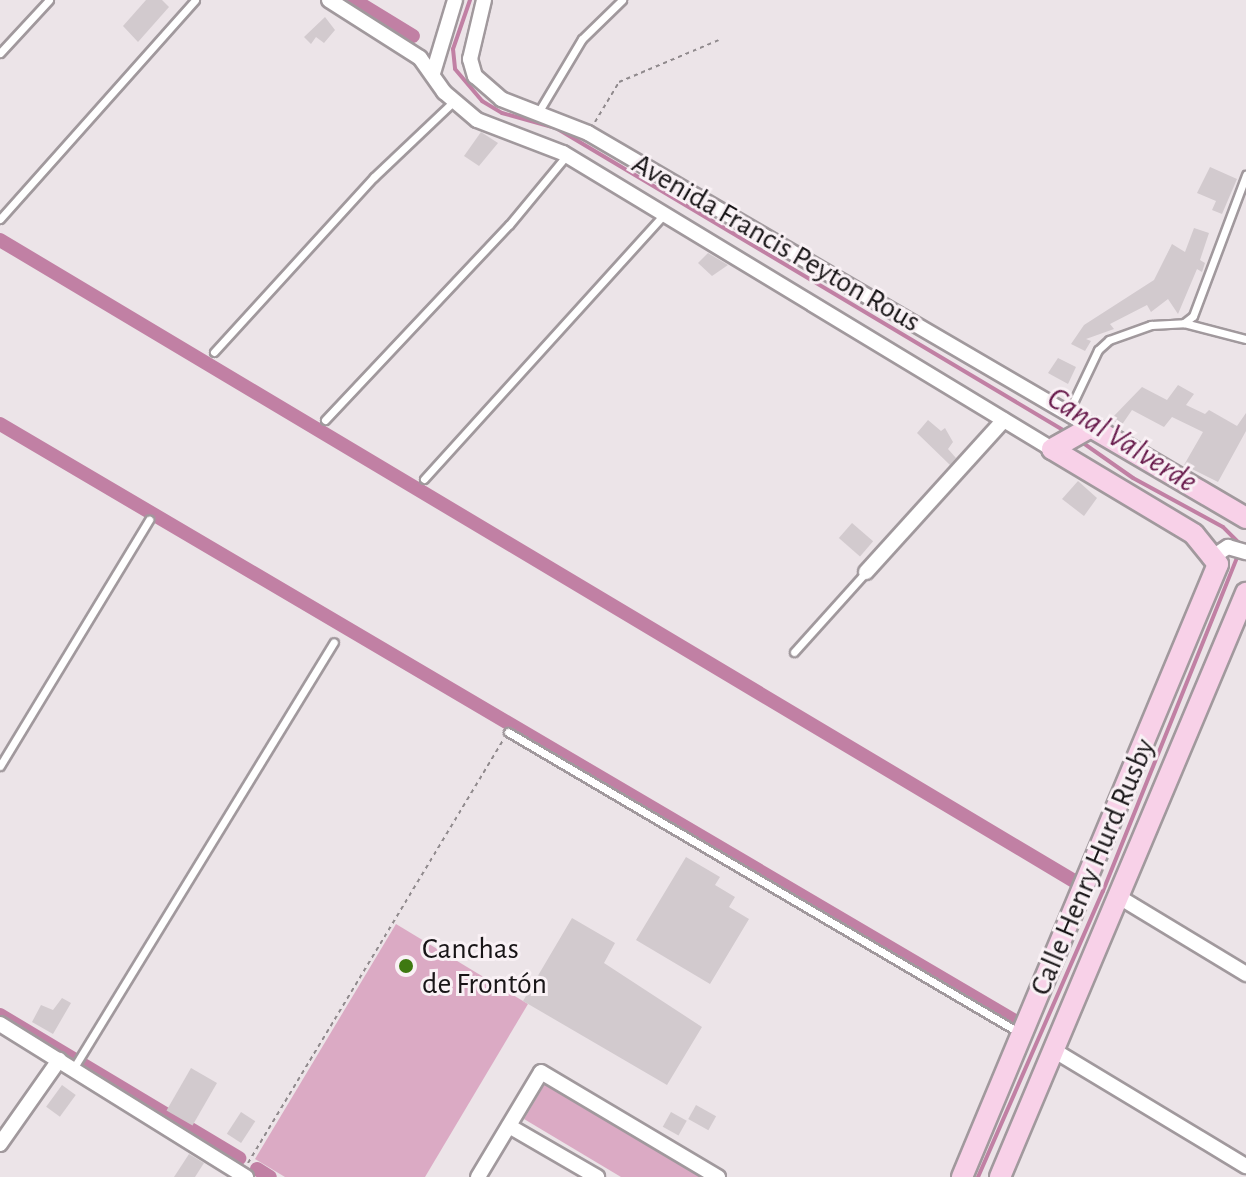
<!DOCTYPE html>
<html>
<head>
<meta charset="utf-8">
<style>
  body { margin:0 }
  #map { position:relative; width:1246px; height:1177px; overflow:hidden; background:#ece4e8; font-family:"Alegreya Sans",sans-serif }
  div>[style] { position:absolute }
  .green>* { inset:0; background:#dbaac4 }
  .stream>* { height:4px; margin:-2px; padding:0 2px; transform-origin:2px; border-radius:2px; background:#c180a4 }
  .canal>* { height:14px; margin:-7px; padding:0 7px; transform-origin:7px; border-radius:7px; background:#c180a4 }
  .building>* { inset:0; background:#d2cace; transform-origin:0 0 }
  .path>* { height:2px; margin-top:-1px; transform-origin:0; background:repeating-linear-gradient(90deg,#908a8d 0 4px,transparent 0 8px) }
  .roads { filter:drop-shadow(2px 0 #a1999d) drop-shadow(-2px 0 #a1999d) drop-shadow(0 2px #a1999d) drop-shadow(0 -2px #a1999d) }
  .lane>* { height:7px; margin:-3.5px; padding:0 3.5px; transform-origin:3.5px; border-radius:3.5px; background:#fff }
  .street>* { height:14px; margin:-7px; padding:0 7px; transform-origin:7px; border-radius:7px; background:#fff }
  .secondary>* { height:20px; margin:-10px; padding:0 10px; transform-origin:10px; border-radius:10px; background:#f8d1e8 }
  .dots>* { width:22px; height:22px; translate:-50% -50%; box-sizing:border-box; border:4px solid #f9f1f5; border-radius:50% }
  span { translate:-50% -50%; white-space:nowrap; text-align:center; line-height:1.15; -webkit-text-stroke:6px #f9f1f5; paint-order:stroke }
  .street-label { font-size:30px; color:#181517 }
  .poi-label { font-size:30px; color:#181517 }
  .left { translate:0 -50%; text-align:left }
  .water-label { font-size:32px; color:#681b4c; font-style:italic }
</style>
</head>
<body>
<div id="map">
  <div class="green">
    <i style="clip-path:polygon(396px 924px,528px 1004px,425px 1177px,285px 1177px,255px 1159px)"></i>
    <i style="clip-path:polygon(546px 1082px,705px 1177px,621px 1177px,524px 1119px)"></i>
  </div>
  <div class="stream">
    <i style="left:470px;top:0;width:52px;rotate:109.1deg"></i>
    <i style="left:453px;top:49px;width:20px;rotate:84deg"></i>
    <i style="left:455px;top:69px;width:42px;rotate:49.8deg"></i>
    <i style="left:482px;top:101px;width:23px;rotate:31deg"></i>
    <i style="left:502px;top:113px;width:56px;rotate:15.5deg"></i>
    <i style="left:556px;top:128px;width:596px;rotate:30.78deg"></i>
    <i style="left:978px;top:1177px;width:312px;rotate:-66.4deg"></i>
    <i style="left:1103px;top:891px;width:362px;rotate:-68.1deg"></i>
    <i style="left:1238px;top:555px;width:13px;rotate:-90deg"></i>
    <i style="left:1238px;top:542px;width:21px;rotate:-135deg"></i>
    <i style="left:1223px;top:527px;width:102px;rotate:-151.4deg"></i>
    <i style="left:1133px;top:478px;width:66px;rotate:-144.9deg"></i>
  </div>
  <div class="canal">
    <i style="left:354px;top:0;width:69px;rotate:31.4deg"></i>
    <i style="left:0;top:240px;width:1251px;rotate:30.83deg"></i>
    <i style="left:0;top:424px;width:1181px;rotate:30.47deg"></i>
    <i style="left:0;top:1015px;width:279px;rotate:30.9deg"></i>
    <i style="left:257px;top:1169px;width:15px;rotate:32deg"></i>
  </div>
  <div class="building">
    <i style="clip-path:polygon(146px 0,162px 0,169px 7px,138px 42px,123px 26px)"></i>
    <i style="clip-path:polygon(325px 17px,335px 30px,324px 43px,316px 37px,311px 44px,304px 37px)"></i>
    <i style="clip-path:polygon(481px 132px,498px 143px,479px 166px,464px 156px)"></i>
    <i style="clip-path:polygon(1210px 167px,1237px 179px,1222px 214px,1212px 210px,1216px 201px,1197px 193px)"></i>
    <i style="clip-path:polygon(1194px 228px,1209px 233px,1200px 260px,1205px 263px,1202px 272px,1197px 269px,1178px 314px,1168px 299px,1151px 312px,1147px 305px,1110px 324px,1114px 329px,1086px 339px,1091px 341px,1085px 351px,1071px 344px,1084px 325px,1154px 280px,1172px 244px,1185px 252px)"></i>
    <i style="clip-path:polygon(708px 253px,728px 265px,712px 276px,698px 263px)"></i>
    <i style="clip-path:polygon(1058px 358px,1076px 367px,1068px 384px,1048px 373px)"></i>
    <i style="clip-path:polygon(1178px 385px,1194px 394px,1186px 405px,1205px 414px,1209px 410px,1237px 426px,1246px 413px,1246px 431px,1218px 482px,1184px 465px,1203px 432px,1172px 417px,1164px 427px,1132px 410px,1121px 426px,1111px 419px,1142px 387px,1167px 400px)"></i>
    <i style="clip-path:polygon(928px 420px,941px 431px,945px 428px,953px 442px,948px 449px,956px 458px,950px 465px,917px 433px)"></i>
    <i style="clip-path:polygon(1078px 481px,1097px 498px,1084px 516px,1062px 499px)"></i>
    <i style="left:852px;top:523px;width:28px;height:20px;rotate:41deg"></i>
    <i style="clip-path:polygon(686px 857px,720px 877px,715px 885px,735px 897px,729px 907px,749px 919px,710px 984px,636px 940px)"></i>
    <i style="clip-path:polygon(572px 918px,615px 943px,604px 963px,702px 1027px,667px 1085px,523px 1001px)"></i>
    <i style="clip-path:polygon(62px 998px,71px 1003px,53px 1034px,32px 1022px,41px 1005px,53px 1010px)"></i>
    <i style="left:191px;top:1068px;width:30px;height:49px;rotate:30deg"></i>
    <i style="left:62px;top:1085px;width:17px;height:27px;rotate:36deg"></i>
    <i style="left:696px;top:1105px;width:23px;height:16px;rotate:29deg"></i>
    <i style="left:241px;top:1112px;width:17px;height:26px;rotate:33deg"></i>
    <i style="left:671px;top:1112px;width:18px;height:17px;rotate:29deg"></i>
    <i style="clip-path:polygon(189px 1154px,204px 1163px,195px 1177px,174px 1177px)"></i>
  </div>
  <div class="path">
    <i style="left:595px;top:122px;width:47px;rotate:-59deg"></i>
    <i style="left:619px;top:82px;width:108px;rotate:-22.8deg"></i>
    <i style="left:248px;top:1163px;width:494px;rotate:-58.9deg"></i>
  </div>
  <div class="roads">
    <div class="lane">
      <i style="left:0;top:53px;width:72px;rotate:-47.2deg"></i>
      <i style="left:539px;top:111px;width:84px;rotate:-59.2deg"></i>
      <i style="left:582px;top:39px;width:56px;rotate:-44.3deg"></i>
      <i style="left:0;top:219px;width:293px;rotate:-48.3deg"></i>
      <i style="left:1184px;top:323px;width:11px;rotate:-38deg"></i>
      <i style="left:1193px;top:316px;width:151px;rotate:-69.4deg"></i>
      <i style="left:214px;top:352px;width:237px;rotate:-47.6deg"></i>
      <i style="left:374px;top:177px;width:109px;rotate:-43.5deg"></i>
      <i style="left:1068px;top:413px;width:70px;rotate:-64.5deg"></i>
      <i style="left:1098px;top:350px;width:15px;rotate:-42deg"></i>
      <i style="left:1109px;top:340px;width:45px;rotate:-19.7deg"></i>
      <i style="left:1151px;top:325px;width:33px;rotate:-3deg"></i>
      <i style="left:1184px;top:323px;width:64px;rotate:14.5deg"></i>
      <i style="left:325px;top:420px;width:268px;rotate:-46.7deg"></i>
      <i style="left:509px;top:225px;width:91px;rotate:-50.4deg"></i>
      <i style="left:424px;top:479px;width:358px;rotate:-47.8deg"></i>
      <i style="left:794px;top:652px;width:108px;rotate:-48deg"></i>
      <i style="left:508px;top:732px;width:594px;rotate:30.45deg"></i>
      <i style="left:0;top:766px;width:288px;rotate:-58.8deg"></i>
      <i style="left:73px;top:1069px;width:500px;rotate:-58.57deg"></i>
    </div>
    <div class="street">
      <i style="left:329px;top:0;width:108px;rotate:32.5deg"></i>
      <i style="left:420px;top:58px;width:42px;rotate:54.8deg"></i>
      <i style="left:444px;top:92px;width:43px;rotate:40.3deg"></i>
      <i style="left:477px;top:120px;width:92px;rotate:21deg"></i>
      <i style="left:563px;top:153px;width:572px;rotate:31.19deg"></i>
      <i style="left:484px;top:0;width:61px;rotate:103.3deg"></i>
      <i style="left:470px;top:59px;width:18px;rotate:74deg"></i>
      <i style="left:475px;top:76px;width:35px;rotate:41deg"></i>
      <i style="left:501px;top:99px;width:93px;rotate:21.3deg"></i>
      <i style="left:588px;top:133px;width:583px;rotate:30.31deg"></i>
      <i style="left:433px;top:73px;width:76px;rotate:-73.2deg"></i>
      <i style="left:1214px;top:556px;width:17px;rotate:-33deg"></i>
      <i style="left:1228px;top:547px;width:19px;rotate:16deg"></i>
      <i style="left:866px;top:572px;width:205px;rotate:-47.8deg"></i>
      <i style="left:1119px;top:897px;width:149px;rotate:31.2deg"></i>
      <i style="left:0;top:1024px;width:290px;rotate:31.9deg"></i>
      <i style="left:1055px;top:1051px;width:223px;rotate:31.1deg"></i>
      <i style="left:509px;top:1126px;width:102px;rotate:30.1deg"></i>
      <i style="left:0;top:1144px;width:103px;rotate:-54.9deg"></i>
      <i style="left:478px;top:1177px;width:122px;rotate:-59deg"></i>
      <i style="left:541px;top:1072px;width:206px;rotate:30.7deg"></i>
    </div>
    <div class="secondary">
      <i style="left:962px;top:1177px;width:664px;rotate:-67.33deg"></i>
      <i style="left:1218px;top:564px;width:38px;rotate:-129deg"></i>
      <i style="left:1194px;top:534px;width:165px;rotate:-149.1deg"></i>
      <i style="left:1052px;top:449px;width:45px;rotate:-29.4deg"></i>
      <i style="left:1091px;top:427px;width:180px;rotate:30.4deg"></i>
      <i style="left:1000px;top:1177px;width:634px;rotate:-67.16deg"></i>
    </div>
  </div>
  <div class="dots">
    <i style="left:406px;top:966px;background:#3e7911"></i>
  </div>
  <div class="street-label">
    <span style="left:776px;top:243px;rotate:30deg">Avenida Francis Peyton Rous</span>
    <span style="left:1093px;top:867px;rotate:-67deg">Calle Henry Hurd Rusby</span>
  </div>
  <div class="poi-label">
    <span class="left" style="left:422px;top:966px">Canchas<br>de Frontón</span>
  </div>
  <div class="water-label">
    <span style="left:1122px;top:440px;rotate:32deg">Canal Valverde</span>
  </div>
</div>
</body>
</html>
